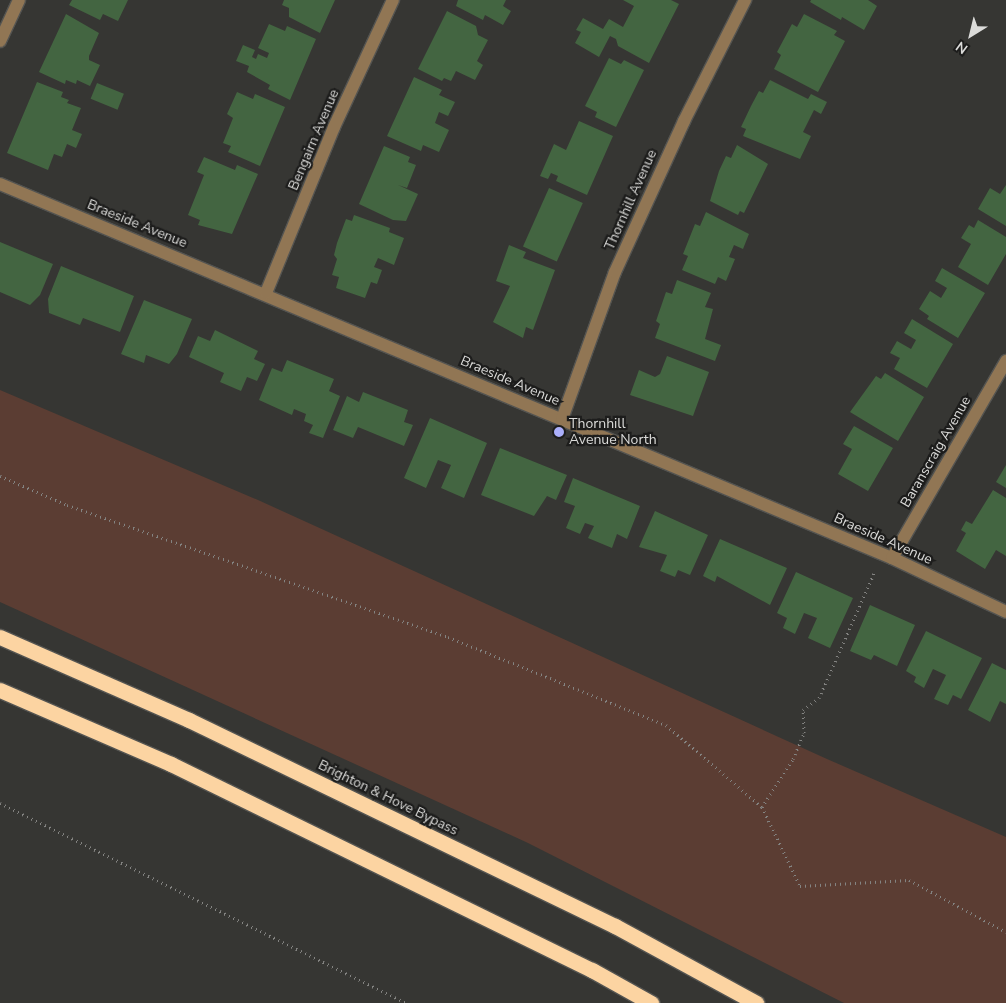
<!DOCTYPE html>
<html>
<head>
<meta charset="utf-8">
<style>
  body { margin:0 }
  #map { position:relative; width:1006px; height:1003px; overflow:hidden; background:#363633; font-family:"Nunito Sans",sans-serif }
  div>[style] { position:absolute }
  .green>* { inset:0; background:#5b3d33 }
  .building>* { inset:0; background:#436541; transform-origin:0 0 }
  .path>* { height:3px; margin-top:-1.5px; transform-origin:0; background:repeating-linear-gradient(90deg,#848482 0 1px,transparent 0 5px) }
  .roads { filter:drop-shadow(1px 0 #545451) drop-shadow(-1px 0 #545451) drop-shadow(0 1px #545451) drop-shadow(0 -1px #545451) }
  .minor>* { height:12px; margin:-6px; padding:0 6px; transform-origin:6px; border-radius:6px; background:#917654 }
  .highway>* { height:15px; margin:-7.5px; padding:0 7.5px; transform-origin:7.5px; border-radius:7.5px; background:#fcd4a2 }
  .dots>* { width:14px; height:14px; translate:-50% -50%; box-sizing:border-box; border:2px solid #1d1d1c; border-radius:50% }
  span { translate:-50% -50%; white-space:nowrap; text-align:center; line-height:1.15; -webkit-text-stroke:4.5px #1d1d1c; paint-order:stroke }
  .street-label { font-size:14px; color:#dbdbd9 }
  .poi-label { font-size:14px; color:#dbdbd9 }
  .left { translate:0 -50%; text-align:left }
  .north { position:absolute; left:946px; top:10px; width:50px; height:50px; -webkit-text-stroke:4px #1d1d1c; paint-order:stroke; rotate:216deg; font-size:14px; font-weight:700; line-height:20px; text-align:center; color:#dbdbd9 }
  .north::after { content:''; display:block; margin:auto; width:18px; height:22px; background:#dbdbd9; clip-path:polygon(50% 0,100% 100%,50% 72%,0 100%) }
</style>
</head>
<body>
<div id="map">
  <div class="green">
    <i style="clip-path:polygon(0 390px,258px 500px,827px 759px,1006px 837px,1006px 1003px,844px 1003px,528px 843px,0 602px)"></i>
  </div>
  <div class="building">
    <i style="clip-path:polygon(72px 0,128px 0,118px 21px,103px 14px,100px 20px,69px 5px)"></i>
    <i style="clip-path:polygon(284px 0,335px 0,320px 33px,289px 17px,289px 8px,282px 5px)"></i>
    <i style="clip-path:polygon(458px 0,506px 0,503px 6px,511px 11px,503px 25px,485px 15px,483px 20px,456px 6px)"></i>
    <i style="clip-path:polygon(623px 0,671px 0,679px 4px,649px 63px,618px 46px,616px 39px,610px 36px,599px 57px,575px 43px,581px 32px,576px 30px,583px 18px,603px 29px,609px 19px,623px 27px,634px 6px)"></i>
    <i style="clip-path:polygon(811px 0,868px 0,877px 6px,864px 30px,842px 17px,841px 20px,810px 2px)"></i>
    <i style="clip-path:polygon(447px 11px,476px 26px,478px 35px,488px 40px,477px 61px,483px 65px,475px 80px,456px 71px,451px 81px,444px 78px,442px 81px,418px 69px)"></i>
    <i style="clip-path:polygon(66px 14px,99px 33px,89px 56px,89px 60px,100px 65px,90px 86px,77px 80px,76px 84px,66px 80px,65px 84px,39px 72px)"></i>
    <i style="clip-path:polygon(804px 14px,837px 31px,834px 35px,845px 41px,818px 92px,774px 69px,781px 55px,777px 52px,792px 24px,797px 27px)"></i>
    <i style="clip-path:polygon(269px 24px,285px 31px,287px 26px,316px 39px,290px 100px,268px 89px,270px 85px,247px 72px,249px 66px,236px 61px,243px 45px,255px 50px,252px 57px,256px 59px,258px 54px,267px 58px,269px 53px,258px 48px)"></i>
    <i style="clip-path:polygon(609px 58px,621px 64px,624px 60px,644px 70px,616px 127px,595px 117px,597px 112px,585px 106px)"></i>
    <i style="clip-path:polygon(414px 77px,442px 90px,439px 95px,455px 102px,448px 116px,439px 112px,435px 123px,449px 130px,439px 152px,423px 145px,421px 151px,387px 136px)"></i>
    <i style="clip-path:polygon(770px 80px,808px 99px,811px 94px,827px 102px,821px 114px,814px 110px,803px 132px,811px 136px,800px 159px,743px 136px,746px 129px,741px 127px,751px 106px,759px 91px,763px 93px)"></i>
    <i style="clip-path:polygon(37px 82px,63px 92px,61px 97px,69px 100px,67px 103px,81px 108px,72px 130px,82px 134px,76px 148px,67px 144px,62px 157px,54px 154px,48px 170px,7px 153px)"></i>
    <i style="left:97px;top:83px;width:29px;height:17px;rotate:22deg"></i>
    <i style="clip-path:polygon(237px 92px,253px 99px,255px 94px,285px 107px,260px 166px,228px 152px,231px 146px,223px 143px,233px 118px,227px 114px)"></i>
    <i style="clip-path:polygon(579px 121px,613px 136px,587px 195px,556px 181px,558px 176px,551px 173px,548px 179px,540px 176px,554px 144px,566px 150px)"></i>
    <i style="clip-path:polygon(737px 145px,768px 164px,744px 213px,740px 211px,738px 215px,710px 201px,719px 171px,726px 156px,731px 158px)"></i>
    <i style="clip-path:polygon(384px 146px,410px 157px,408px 162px,416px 165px,407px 188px,398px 185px,418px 194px,406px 221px,393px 220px,359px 204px)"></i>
    <i style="clip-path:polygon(204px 157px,235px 170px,237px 165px,258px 174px,232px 234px,198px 225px,200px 220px,188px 215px,204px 175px,197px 172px)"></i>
    <i style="clip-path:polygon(1006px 185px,1006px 226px,978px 209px,990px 188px,1000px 194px)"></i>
    <i style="left:549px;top:188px;width:37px;height:64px;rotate:24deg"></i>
    <i style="clip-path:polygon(706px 212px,749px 234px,743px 249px,734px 245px,729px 257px,735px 259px,726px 281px,718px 277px,715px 284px,682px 270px,688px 256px,683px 254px,695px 224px,700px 226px)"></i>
    <i style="clip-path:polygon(354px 215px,390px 228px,389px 232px,404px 238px,394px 265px,378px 258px,374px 267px,382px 270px,377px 284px,371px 282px,365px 298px,336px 288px,339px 277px,332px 275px,337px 259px,334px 255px,337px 243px,346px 219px,352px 221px)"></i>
    <i style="clip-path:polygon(978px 220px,1006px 237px,1006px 254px,988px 285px,958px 267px,971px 244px,961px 238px,969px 225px,974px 228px)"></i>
    <i style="clip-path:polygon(0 242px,53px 264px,40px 295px,30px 305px,0 292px)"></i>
    <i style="clip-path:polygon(509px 245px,526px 252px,523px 258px,555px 270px,533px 330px,526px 327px,523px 338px,493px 322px,510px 286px,496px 281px)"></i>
    <i style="clip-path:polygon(61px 266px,134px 296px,120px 332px,83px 318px,80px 325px,49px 313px,48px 299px)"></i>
    <i style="clip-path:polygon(942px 268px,985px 293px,958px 338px,927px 319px,929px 316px,919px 309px,930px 291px,941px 298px,947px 288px,935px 281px)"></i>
    <i style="clip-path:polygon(677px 280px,711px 293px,705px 307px,713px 309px,705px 339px,721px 345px,715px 361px,655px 338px,660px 324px,656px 321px,666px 292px,672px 294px)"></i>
    <i style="clip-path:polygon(144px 300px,192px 319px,177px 354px,169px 364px,146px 355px,144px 363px,121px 354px)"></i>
    <i style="clip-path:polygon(912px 319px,953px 344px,927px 388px,894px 369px,900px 358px,890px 353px,897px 341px,911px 349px,916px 340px,904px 333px)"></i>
    <i style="clip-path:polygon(215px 330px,258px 351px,254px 359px,265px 364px,257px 381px,247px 377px,241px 391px,220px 382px,224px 373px,189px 357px,198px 336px,210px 341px)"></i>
    <i style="clip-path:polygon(667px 356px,709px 372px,693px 416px,630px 395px,639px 370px,655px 377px,660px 374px)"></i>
    <i style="clip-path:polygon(287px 360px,334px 379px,329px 391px,340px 396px,323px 438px,309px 433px,313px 425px,304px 421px,306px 414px,294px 409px,292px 415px,259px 400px,272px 368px,282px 372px)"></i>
    <i style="clip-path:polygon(885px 373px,924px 397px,898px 441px,850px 412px,876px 376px,881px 379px)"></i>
    <i style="clip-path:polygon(363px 392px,408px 410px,404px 422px,413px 425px,404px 446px,358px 427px,353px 438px,333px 430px,347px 396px,359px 402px)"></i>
    <i style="clip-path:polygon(430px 418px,487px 443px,464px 498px,441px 488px,451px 465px,438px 460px,426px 488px,404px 478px)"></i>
    <i style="clip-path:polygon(854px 426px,893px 448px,868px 491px,838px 474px,852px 449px,843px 444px)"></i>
    <i style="clip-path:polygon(500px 448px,567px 475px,556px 500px,547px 496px,534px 516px,481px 495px)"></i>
    <i style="clip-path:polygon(1006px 465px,1006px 488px,996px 482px)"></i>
    <i style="clip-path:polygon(573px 478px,640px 506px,627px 539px,617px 534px,612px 548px,588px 538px,594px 526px,585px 523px,580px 534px,566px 528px,575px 506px,564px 502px)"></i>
    <i style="clip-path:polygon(993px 490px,1006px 498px,1006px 556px,996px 550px,985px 569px,956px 551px,966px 533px,961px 530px,966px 521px,972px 524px)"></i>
    <i style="clip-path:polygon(655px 511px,708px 535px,690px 575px,678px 570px,675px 577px,660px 571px,667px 555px,639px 547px)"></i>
    <i style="clip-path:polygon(720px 539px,787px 568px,770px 605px,717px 576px,715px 582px,703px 576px)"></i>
    <i style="clip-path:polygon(796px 572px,853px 598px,830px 648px,808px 638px,817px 618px,804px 613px,795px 634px,783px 628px,787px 618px,777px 613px)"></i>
    <i style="clip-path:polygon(870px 605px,915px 625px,897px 666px,874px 655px,871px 660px,850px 651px)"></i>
    <i style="clip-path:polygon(926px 631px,982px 658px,961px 699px,953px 695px,948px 705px,934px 699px,946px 675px,933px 669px,924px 688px,914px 682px,916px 677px,906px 671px)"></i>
    <i style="clip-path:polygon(992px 663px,1006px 670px,1006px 704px,1000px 701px,990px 722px,968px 710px)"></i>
  </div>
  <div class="path">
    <i style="left:0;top:476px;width:73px;rotate:23.4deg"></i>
    <i style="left:67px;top:505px;width:403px;rotate:19.1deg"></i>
    <i style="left:448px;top:637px;width:235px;rotate:22deg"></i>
    <i style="left:666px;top:725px;width:126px;rotate:40.5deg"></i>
    <i style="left:762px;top:807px;width:88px;rotate:64.3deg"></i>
    <i style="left:800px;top:886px;width:109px;rotate:-3.2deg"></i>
    <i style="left:909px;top:880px;width:110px;rotate:28.2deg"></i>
    <i style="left:0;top:803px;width:453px;rotate:26.2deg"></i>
    <i style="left:762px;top:807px;width:57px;rotate:-57.1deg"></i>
    <i style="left:793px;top:759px;width:28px;rotate:-67deg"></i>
    <i style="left:804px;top:733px;width:23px;rotate:-92deg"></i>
    <i style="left:803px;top:710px;width:20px;rotate:-37deg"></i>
    <i style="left:819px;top:698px;width:139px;rotate:-66.2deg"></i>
  </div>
  <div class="roads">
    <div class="minor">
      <i style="left:0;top:41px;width:45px;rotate:-65.1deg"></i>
      <i style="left:0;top:184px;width:967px;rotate:22.75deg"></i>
      <i style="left:892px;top:558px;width:126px;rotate:25.3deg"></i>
      <i style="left:266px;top:293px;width:179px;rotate:-67.7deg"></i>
      <i style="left:334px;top:127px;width:140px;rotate:-65.1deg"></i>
      <i style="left:562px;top:419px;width:156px;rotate:-70.2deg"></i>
      <i style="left:615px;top:272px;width:166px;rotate:-65.4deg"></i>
      <i style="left:684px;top:121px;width:136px;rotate:-63.2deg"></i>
      <i style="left:892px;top:558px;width:228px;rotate:-59.9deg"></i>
    </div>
    <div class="highway">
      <i style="left:0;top:637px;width:206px;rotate:23.7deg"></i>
      <i style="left:189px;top:720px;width:473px;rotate:25.8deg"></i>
      <i style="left:615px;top:926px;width:161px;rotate:28.6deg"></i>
      <i style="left:0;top:690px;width:186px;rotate:23.4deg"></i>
      <i style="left:171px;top:764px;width:469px;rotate:26.1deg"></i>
      <i style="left:592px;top:970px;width:68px;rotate:29.2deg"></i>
    </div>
  </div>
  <div class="dots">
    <i style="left:559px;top:432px;background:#abaffb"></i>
  </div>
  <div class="street-label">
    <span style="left:314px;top:140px;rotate:-67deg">Bengairn Avenue</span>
    <span style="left:631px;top:200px;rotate:-66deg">Thornhill Avenue</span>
    <span style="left:137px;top:224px;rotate:22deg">Braeside Avenue</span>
    <span style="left:510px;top:381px;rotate:23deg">Braeside Avenue</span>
    <span style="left:936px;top:452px;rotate:-60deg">Baranscraig Avenue</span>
    <span style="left:883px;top:539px;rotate:24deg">Braeside Avenue</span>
    <span style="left:388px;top:798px;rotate:26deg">Brighton &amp; Hove Bypass</span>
  </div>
  <div class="poi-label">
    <span class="left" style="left:569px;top:432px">Thornhill<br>Avenue North</span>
  </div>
  <div class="north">N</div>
</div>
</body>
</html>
